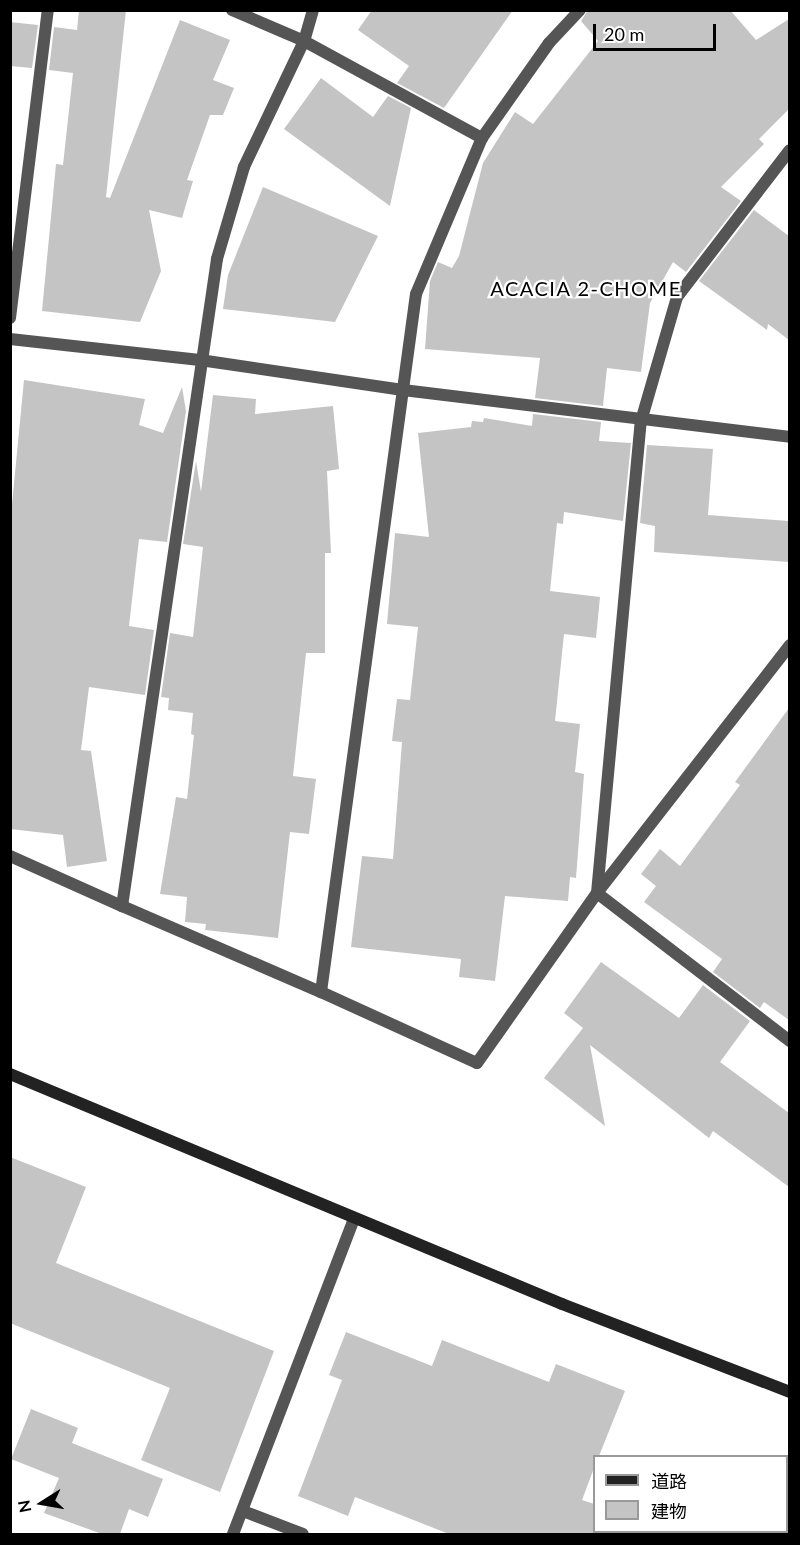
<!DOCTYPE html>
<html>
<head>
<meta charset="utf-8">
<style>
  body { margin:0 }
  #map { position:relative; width:800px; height:1545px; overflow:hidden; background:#fff; font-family:Lato,"Noto Sans JP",sans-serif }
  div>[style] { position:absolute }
  .building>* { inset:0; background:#c4c4c4 }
  .street>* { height:12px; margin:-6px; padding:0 6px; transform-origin:6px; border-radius:6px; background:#555 }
  .secondary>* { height:12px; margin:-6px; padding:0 6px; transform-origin:6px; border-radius:6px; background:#222 }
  span { translate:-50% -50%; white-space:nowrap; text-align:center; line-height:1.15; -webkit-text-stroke:4.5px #fff; paint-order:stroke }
  .neighbourhood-label { font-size:20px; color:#000; letter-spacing:1.5px }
  .frame { position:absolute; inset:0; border:12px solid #000; pointer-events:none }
  .legend { position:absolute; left:593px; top:1455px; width:195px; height:78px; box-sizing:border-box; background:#fff; border:2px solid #999; margin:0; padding:8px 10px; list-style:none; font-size:18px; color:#000 }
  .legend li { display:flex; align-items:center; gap:12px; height:30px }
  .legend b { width:30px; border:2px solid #999 }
  .north { position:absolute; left:12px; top:1473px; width:60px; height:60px; -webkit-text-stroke:4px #fff; paint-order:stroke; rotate:259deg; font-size:16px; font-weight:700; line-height:24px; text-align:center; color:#000 }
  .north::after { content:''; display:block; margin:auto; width:21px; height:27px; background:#000; clip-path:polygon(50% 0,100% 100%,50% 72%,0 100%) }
  .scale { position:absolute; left:593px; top:24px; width:123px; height:27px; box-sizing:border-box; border:3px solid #000; border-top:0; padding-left:8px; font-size:18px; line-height:21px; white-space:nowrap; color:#000; -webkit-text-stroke:4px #fff; paint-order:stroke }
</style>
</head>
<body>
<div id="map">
  <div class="building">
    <i style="clip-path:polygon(79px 10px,126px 10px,106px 197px,110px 198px,180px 20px,230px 40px,213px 80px,234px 88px,223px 115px,210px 115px,187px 180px,193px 181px,182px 218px,149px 210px,161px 271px,140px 322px,42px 311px,56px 164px,63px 165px,73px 73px,49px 70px,54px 27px,77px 30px)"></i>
    <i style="clip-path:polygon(372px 10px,513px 10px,444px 108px,397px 83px,409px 66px,358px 30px)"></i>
    <i style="clip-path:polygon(588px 10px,730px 10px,756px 40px,789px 19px,789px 109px,759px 139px,764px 144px,721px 187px,741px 201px,686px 272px,673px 262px,650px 303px,641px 372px,607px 368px,603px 406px,535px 398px,540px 358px,425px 349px,430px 281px,438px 262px,452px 268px,459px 256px,483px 163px,515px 112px,533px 124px,598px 41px,581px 21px)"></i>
    <i style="clip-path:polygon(10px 22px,38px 25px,32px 68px,10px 66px)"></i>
    <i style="clip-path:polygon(321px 78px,373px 117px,388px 96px,411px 108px,390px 206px,284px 129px)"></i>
    <i style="clip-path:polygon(263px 187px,378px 236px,335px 322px,223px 309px,228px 275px)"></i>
    <i style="clip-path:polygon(754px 210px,789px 236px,789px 340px,768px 324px,767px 330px,699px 281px)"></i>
    <i style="clip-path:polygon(24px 380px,145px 399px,139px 425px,163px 433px,182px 387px,186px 411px,167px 542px,139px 539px,129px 626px,154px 630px,145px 695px,89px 687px,81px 750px,91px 751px,107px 861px,67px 867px,63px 835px,10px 829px,10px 525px)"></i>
    <i style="clip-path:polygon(213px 395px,256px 399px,255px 414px,333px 406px,339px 469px,327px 471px,331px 553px,325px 553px,325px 653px,306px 653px,293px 776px,316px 779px,309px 834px,290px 832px,278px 938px,205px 930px,206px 924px,185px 922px,187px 897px,160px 894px,176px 797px,187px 799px,194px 735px,191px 734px,193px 713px,168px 710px,169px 698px,161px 697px,170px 633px,193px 637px,203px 547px,183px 544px,196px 461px,201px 492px)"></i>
    <i style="clip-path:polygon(533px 414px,601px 422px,599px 441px,631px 443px,623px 521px,564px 512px,563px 524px,557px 523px,550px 591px,600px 597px,596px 638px,564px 634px,555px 721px,580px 724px,575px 772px,584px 774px,576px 878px,570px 877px,568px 901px,505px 896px,495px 981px,459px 977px,461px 959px,351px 947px,362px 856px,393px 859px,402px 742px,392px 741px,397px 699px,410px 700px,418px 627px,387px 624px,395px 533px,429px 537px,418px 433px,471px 427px,472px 421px,483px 422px,484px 418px,532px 426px)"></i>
    <i style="clip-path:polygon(647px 445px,713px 449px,708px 515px,789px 521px,789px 562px,654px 552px,655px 526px,640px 523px)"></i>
    <i style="clip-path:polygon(789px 708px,789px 1020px,764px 1002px,760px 1008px,713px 972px,722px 959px,644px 902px,656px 886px,641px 874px,660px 849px,680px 866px,740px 785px,735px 782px)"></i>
    <i style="clip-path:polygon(601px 962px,679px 1018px,703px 985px,750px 1021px,720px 1062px,789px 1113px,789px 1187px,713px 1131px,709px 1138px,590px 1045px,605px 1126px,544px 1078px,583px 1028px,564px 1013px)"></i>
    <i style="clip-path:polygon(10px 1157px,86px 1187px,56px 1263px,274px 1351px,220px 1492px,141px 1460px,170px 1388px,10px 1323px)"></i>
    <i style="clip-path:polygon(346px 1332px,432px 1366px,442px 1340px,549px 1382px,556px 1364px,625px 1391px,599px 1456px,594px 1456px,594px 1468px,582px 1500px,594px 1504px,594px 1534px,449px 1534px,355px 1497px,348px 1516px,298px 1496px,342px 1380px,329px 1375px)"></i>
    <i style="clip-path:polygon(31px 1409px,78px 1428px,72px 1443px,163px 1479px,148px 1517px,129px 1509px,120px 1534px,102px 1534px,44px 1513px,59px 1478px,11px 1459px)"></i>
  </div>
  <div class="street">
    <i style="left:232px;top:10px;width:78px;rotate:23.3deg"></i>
    <i style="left:304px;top:41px;width:203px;rotate:28.6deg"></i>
    <i style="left:313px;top:10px;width:32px;rotate:106deg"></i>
    <i style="left:304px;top:41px;width:140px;rotate:115.5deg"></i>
    <i style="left:244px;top:167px;width:96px;rotate:106.4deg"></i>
    <i style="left:217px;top:259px;width:654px;rotate:98.35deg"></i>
    <i style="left:122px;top:906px;width:217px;rotate:23.4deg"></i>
    <i style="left:321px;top:992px;width:704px;rotate:-82.25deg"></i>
    <i style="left:416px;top:294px;width:169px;rotate:-67.1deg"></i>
    <i style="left:482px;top:138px;width:116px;rotate:-54.8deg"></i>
    <i style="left:549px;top:43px;width:45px;rotate:-46.8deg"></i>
    <i style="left:10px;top:318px;width:310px;rotate:-83deg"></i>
    <i style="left:10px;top:339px;width:191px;rotate:6.3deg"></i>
    <i style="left:200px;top:360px;width:205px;rotate:8.4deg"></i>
    <i style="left:403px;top:390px;width:390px;rotate:6.9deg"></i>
    <i style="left:790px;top:645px;width:314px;rotate:127.9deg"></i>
    <i style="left:597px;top:893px;width:243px;rotate:37.5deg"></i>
    <i style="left:10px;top:856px;width:123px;rotate:24.1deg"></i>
    <i style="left:321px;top:992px;width:171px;rotate:24.5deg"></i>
    <i style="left:477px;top:1063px;width:208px;rotate:-54.8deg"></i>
    <i style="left:597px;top:893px;width:474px;rotate:-84.7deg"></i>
    <i style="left:641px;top:421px;width:129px;rotate:-73.8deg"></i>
    <i style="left:677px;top:297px;width:185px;rotate:-52.5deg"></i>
    <i style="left:243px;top:1511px;width:64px;rotate:21deg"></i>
    <i style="left:233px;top:1534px;width:337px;rotate:-69deg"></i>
  </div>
  <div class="secondary">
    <i style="left:10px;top:1074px;width:598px;rotate:22.62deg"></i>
    <i style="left:562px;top:1304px;width:244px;rotate:21.1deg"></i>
  </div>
  <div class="neighbourhood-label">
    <span style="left:586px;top:288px">ACACIA 2-CHOME</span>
  </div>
  <div class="frame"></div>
  <ul class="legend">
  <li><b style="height:8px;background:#222"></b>道路</li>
  <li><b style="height:16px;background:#c4c4c4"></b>建物</li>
  </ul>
  <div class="north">N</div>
  <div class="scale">20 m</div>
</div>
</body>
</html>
